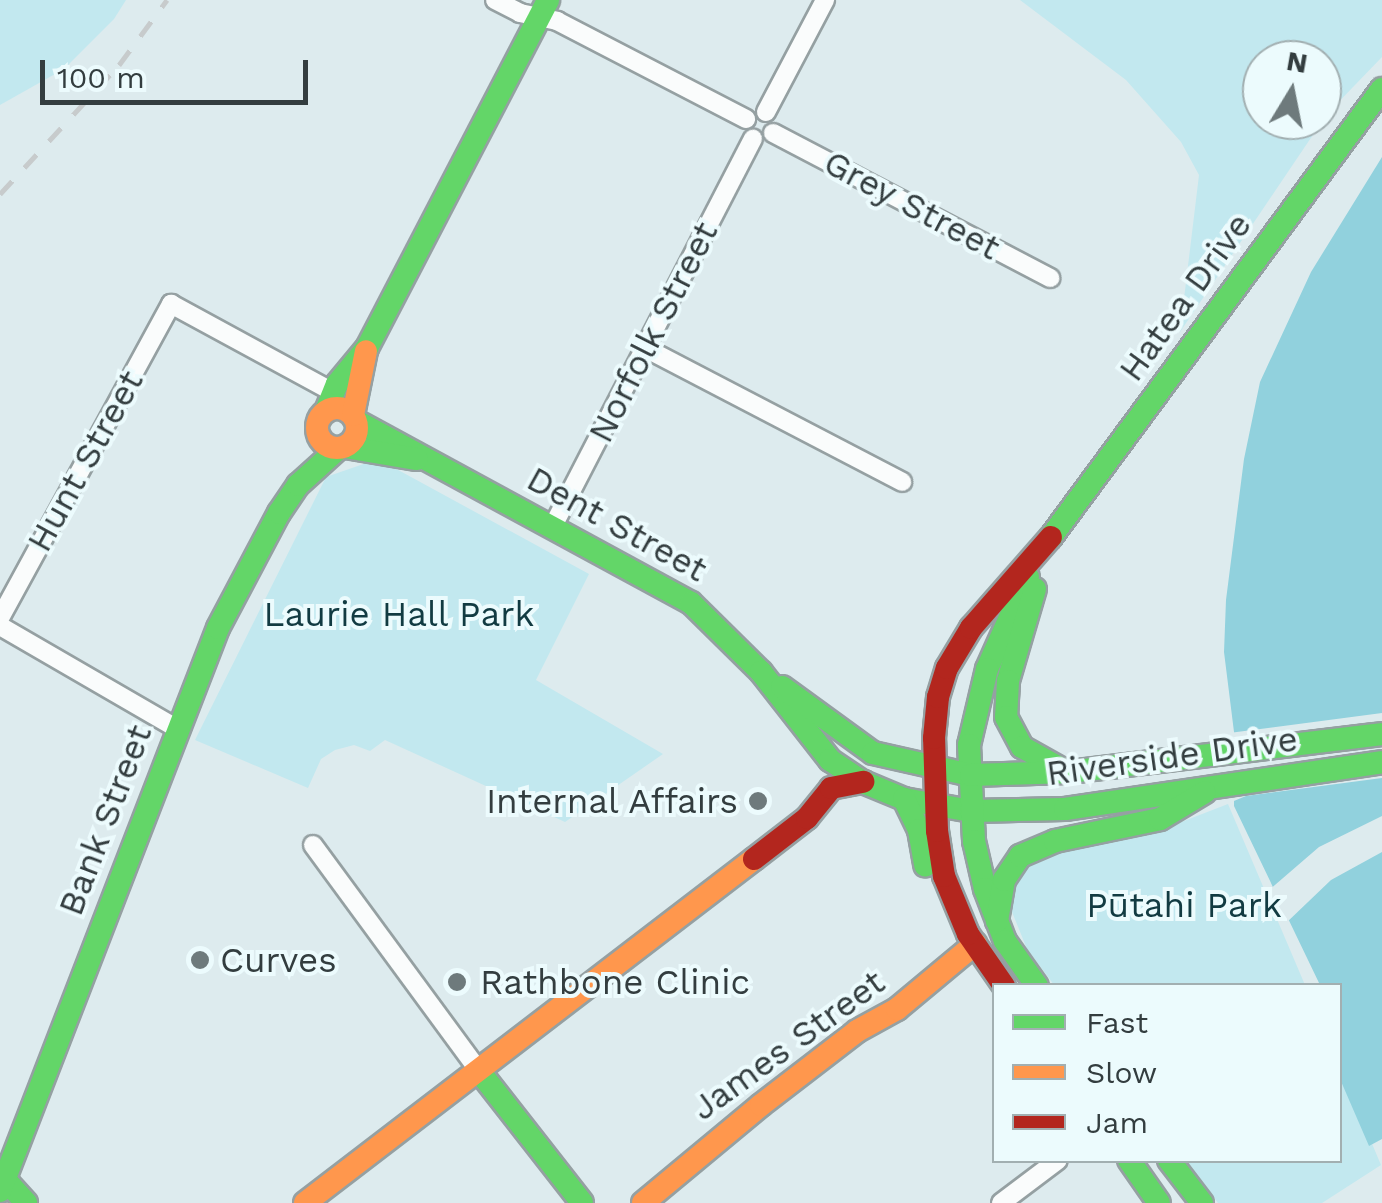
<!DOCTYPE html>
<html>
<head>
<meta charset="utf-8">
<style>
  body { margin:0 }
  #map { position:relative; width:1382px; height:1203px; overflow:hidden; background:#ddebee; font-family:"Work Sans",sans-serif }
  div>[style] { position:absolute }
  .green>* { inset:0; background:#c2e8ef }
  .water>* { inset:0; background:#91d1dd }
  .pier>* { inset:0; background:#ddebee }
  .roads { filter:drop-shadow(2px 0 #95a0a2) drop-shadow(-2px 0 #95a0a2) drop-shadow(0 2px #95a0a2) drop-shadow(0 -2px #95a0a2) }
  .street>* { height:18px; margin:-9px; padding:0 9px; transform-origin:9px; border-radius:9px; background:#fafcfc }
  .fast>* { height:22px; margin:-11px; padding:0 11px; transform-origin:11px; border-radius:11px; background:#63d668 }
  .slow>* { height:22px; margin:-11px; padding:0 11px; transform-origin:11px; border-radius:11px; background:#ff974d }
  .slow>.ring { margin:-11px; padding:0; box-sizing:content-box; background:none; border:22px solid #ff974d; border-radius:50% }
  .jam>* { height:22px; margin:-11px; padding:0 11px; transform-origin:11px; border-radius:11px; background:#b3261e }
  .rail>* { height:5px; margin-top:-2.5px; transform-origin:0; background:repeating-linear-gradient(90deg,#c7cbcc 0 18px,transparent 0 36px) }
  .dots>* { width:28px; height:28px; translate:-50% -50%; box-sizing:border-box; border:5px solid #ecfbfd; border-radius:50% }
  span { translate:-50% -50%; white-space:nowrap; text-align:center; line-height:1.15; -webkit-text-stroke:8px #ecfbfd; paint-order:stroke }
  .street-label { font-size:35px; color:#333d3f }
  .park-label { font-size:35px; color:#123b42 }
  .poi-label { font-size:35px; color:#333d3f }
  .right { translate:-100% -50%; text-align:right }
  .left { translate:0 -50%; text-align:left }
  .legend { position:absolute; left:992px; top:983px; width:350px; height:180px; box-sizing:border-box; background:#ecfbfd; border:2px solid #a2afb1; margin:0; padding:12px 18px; list-style:none; font-size:30px; color:#333d3f }
  .legend li { display:flex; align-items:center; gap:20px; height:50px }
  .legend b { width:50px; border:2px solid #a2afb1 }
  .north { position:absolute; left:1242px; top:40px; width:100px; height:100px; box-sizing:border-box; background:#ecfbfd; border:2px solid #a2afb1; border-radius:50%; rotate:10deg; font-size:28px; font-weight:700; line-height:40px; text-align:center; color:#333d3f }
  .north::after { content:''; display:block; margin:auto; width:35px; height:45px; background:#6e7a7c; clip-path:polygon(50% 0,100% 100%,50% 72%,0 100%) }
  .scale { position:absolute; left:40px; top:60px; width:268px; height:45px; box-sizing:border-box; border:5px solid #333d3f; border-top:0; padding-left:12px; font-size:30px; line-height:35px; white-space:nowrap; color:#333d3f; -webkit-text-stroke:8px #ecfbfd; paint-order:stroke }
</style>
</head>
<body>
<div id="map">
  <div class="green">
    <i style="clip-path:polygon(0 0,126px 0,114px 19px,64px 69px,0 105px)"></i>
    <i style="clip-path:polygon(evenodd,1020px 0,1382px 0,1382px 57px,1327px 114px,1180px 332px,1199px 175px,1181px 142px,1126px 80px,1020px 0,1262px 60px,1322px 60px,1322px 120px,1262px 120px,1262px 60px)"></i>
    <i style="clip-path:polygon(378px 459px,589px 574px,536px 680px,663px 754px,565px 822px,385px 740px,370px 751px,354px 745px,335px 750px,321px 759px,308px 788px,195px 740px,326px 477px)"></i>
    <i style="clip-path:polygon(1228px 804px,1305px 985px,1054px 985px,1027px 949px,1010px 907px,1014px 883px,1025px 867px,1039px 857px,1171px 826px)"></i>
    <i style="clip-path:polygon(1340px 1068px,1381px 1165px,1322px 1203px,1218px 1203px,1186px 1161px,1340px 1160px)"></i>
  </div>
  <div class="water">
    <i style="clip-path:polygon(1382px 157px,1382px 1139px,1369px 1146px,1340px 1079px,1340px 986px,1320px 985px,1234px 806px,1234px 732px,1224px 652px,1226px 600px,1244px 459px,1260px 382px,1311px 272px)"></i>
  </div>
  <div class="pier">
    <i style="clip-path:polygon(1382px 713px,1382px 778px,1246px 796px,1229px 803px,1229px 733px)"></i>
    <i style="clip-path:polygon(1382px 816px,1382px 852px,1331px 880px,1285px 924px,1269px 890px,1319px 847px)"></i>
  </div>
  <div class="roads">
    <div class="street">
      <i style="left:495px;top:0;width:28px;rotate:27deg"></i>
      <i style="left:520px;top:13px;width:38px;rotate:12deg"></i>
      <i style="left:557px;top:21px;width:213px;rotate:27.4deg"></i>
      <i style="left:766px;top:112px;width:127px;rotate:-62.2deg"></i>
      <i style="left:773px;top:133px;width:313px;rotate:27.6deg"></i>
      <i style="left:645px;top:348px;width:290px;rotate:27.5deg"></i>
      <i style="left:553px;top:526px;width:436px;rotate:-62.7deg"></i>
      <i style="left:0;top:618px;width:358px;rotate:-61.4deg"></i>
      <i style="left:171px;top:304px;width:184px;rotate:28.5deg"></i>
      <i style="left:0;top:626px;width:206px;rotate:30.1deg"></i>
      <i style="left:313px;top:845px;width:280px;rotate:53.7deg"></i>
      <i style="left:1001px;top:1203px;width:71px;rotate:-37deg"></i>
    </div>
    <div class="fast">
      <i style="left:326px;top:411px;width:29px;rotate:-68deg"></i>
      <i style="left:337px;top:384px;width:47px;rotate:-50.2deg"></i>
      <i style="left:367px;top:348px;width:392px;rotate:-62.5deg"></i>
      <i style="left:356px;top:421px;width:381px;rotate:28.5deg"></i>
      <i style="left:691px;top:603px;width:98px;rotate:44.6deg"></i>
      <i style="left:761px;top:672px;width:112px;rotate:51.9deg"></i>
      <i style="left:830px;top:760px;width:40px;rotate:34deg"></i>
      <i style="left:863px;top:782px;width:44px;rotate:22.5deg"></i>
      <i style="left:904px;top:799px;width:68px;rotate:10.2deg"></i>
      <i style="left:971px;top:811px;width:94px;rotate:-1.2deg"></i>
      <i style="left:1065px;top:809px;width:320px;rotate:-8.4deg"></i>
      <i style="left:345px;top:447px;width:73px;rotate:9.5deg"></i>
      <i style="left:1051px;top:537px;width:557px;rotate:-53.54deg"></i>
      <i style="left:1028px;top:577px;width:101px;rotate:114deg"></i>
      <i style="left:987px;top:669px;width:78px;rotate:103.3deg"></i>
      <i style="left:969px;top:745px;width:96px;rotate:87deg"></i>
      <i style="left:974px;top:841px;width:49px;rotate:77.1deg"></i>
      <i style="left:985px;top:889px;width:56px;rotate:69deg"></i>
      <i style="left:1005px;top:941px;width:55px;rotate:54.6deg"></i>
      <i style="left:1035px;top:589px;width:96px;rotate:106.4deg"></i>
      <i style="left:1008px;top:681px;width:36px;rotate:93deg"></i>
      <i style="left:1006px;top:717px;width:34px;rotate:62deg"></i>
      <i style="left:1022px;top:747px;width:47px;rotate:29.3deg"></i>
      <i style="left:782px;top:687px;width:112px;rotate:36deg"></i>
      <i style="left:873px;top:753px;width:100px;rotate:12.7deg"></i>
      <i style="left:971px;top:775px;width:98px;rotate:-1.8deg"></i>
      <i style="left:1069px;top:772px;width:315px;rotate:-6.9deg"></i>
      <i style="left:904px;top:799px;width:34px;rotate:64deg"></i>
      <i style="left:919px;top:830px;width:36px;rotate:80deg"></i>
      <i style="left:997px;top:921px;width:42px;rotate:-80.3deg"></i>
      <i style="left:1004px;top:880px;width:29px;rotate:-56deg"></i>
      <i style="left:1020px;top:856px;width:38px;rotate:-23deg"></i>
      <i style="left:1055px;top:841px;width:107px;rotate:-11.8deg"></i>
      <i style="left:1160px;top:819px;width:52px;rotate:-31deg"></i>
      <i style="left:479px;top:1071px;width:167px;rotate:52deg"></i>
      <i style="left:1129px;top:1160px;width:52px;rotate:55.1deg"></i>
      <i style="left:1169px;top:1160px;width:54px;rotate:52.5deg"></i>
      <i style="left:0;top:1174px;width:39px;rotate:48deg"></i>
      <i style="left:0;top:1191px;width:604px;rotate:-68.83deg"></i>
      <i style="left:218px;top:628px;width:130px;rotate:-62.1deg"></i>
      <i style="left:279px;top:513px;width:34px;rotate:-56deg"></i>
      <i style="left:298px;top:485px;width:55px;rotate:-42.1deg"></i>
    </div>
    <div class="slow">
      <i class="ring" style="left:317px;top:408px;width:18px;height:18px"></i>
      <i style="left:353px;top:415px;width:65px;rotate:-78.5deg"></i>
      <i style="left:305px;top:1203px;width:566px;rotate:-37.46deg"></i>
      <i style="left:643px;top:1203px;width:153px;rotate:-39.7deg"></i>
      <i style="left:761px;top:1105px;width:121px;rotate:-37.6deg"></i>
      <i style="left:857px;top:1031px;width:46px;rotate:-28.8deg"></i>
      <i style="left:897px;top:1009px;width:102px;rotate:-39.8deg"></i>
    </div>
    <div class="jam">
      <i style="left:754px;top:859px;width:67px;rotate:-37.7deg"></i>
      <i style="left:807px;top:818px;width:38px;rotate:-51deg"></i>
      <i style="left:831px;top:788px;width:33px;rotate:-11deg"></i>
      <i style="left:1004px;top:986px;width:63px;rotate:-124.7deg"></i>
      <i style="left:968px;top:934px;width:63px;rotate:-112.5deg"></i>
      <i style="left:944px;top:876px;width:46px;rotate:-98.8deg"></i>
      <i style="left:937px;top:831px;width:93px;rotate:-91.8deg"></i>
      <i style="left:934px;top:738px;width:41px;rotate:-84.4deg"></i>
      <i style="left:938px;top:697px;width:30px;rotate:-73deg"></i>
      <i style="left:947px;top:668px;width:47px;rotate:-59deg"></i>
      <i style="left:971px;top:628px;width:121px;rotate:-48.7deg"></i>
    </div>
  </div>
  <div class="rail">
    <i style="left:0;top:194px;width:176px;rotate:-47.3deg"></i>
    <i style="left:119px;top:65px;width:81px;rotate:-53.6deg"></i>
  </div>
  <div class="dots">
    <i style="left:758px;top:801px;background:#6e7a7c"></i>
    <i style="left:200px;top:960px;background:#6e7a7c"></i>
    <i style="left:457px;top:982px;background:#6e7a7c"></i>
  </div>
  <div class="street-label">
    <span style="left:912px;top:205px;rotate:28deg">Grey Street</span>
    <span style="left:1185px;top:297px;rotate:-54deg">Hatea Drive</span>
    <span style="left:653px;top:332px;rotate:-63deg">Norfolk Street</span>
    <span style="left:85px;top:461px;rotate:-61deg">Hunt Street</span>
    <span style="left:617px;top:524px;rotate:29deg">Dent Street</span>
    <span style="left:1172px;top:756px;rotate:-8deg">Riverside Drive</span>
    <span style="left:105px;top:820px;rotate:-69deg">Bank Street</span>
    <span style="left:788px;top:1045px;rotate:-36deg">James Street</span>
  </div>
  <div class="park-label">
    <span style="left:399px;top:614px">Laurie Hall Park</span>
    <span style="left:1184px;top:905px">Pūtahi Park</span>
  </div>
  <div class="poi-label">
    <span class="right" style="left:738px;top:801px">Internal Affairs</span>
    <span class="left" style="left:220px;top:960px">Curves</span>
    <span class="left" style="left:480px;top:982px">Rathbone Clinic</span>
  </div>
  <ul class="legend">
  <li><b style="height:12px;background:#63d668"></b>Fast</li>
  <li><b style="height:12px;background:#ff974d"></b>Slow</li>
  <li><b style="height:12px;background:#b3261e"></b>Jam</li>
  </ul>
  <div class="north">N</div>
  <div class="scale">100 m</div>
</div>
</body>
</html>
